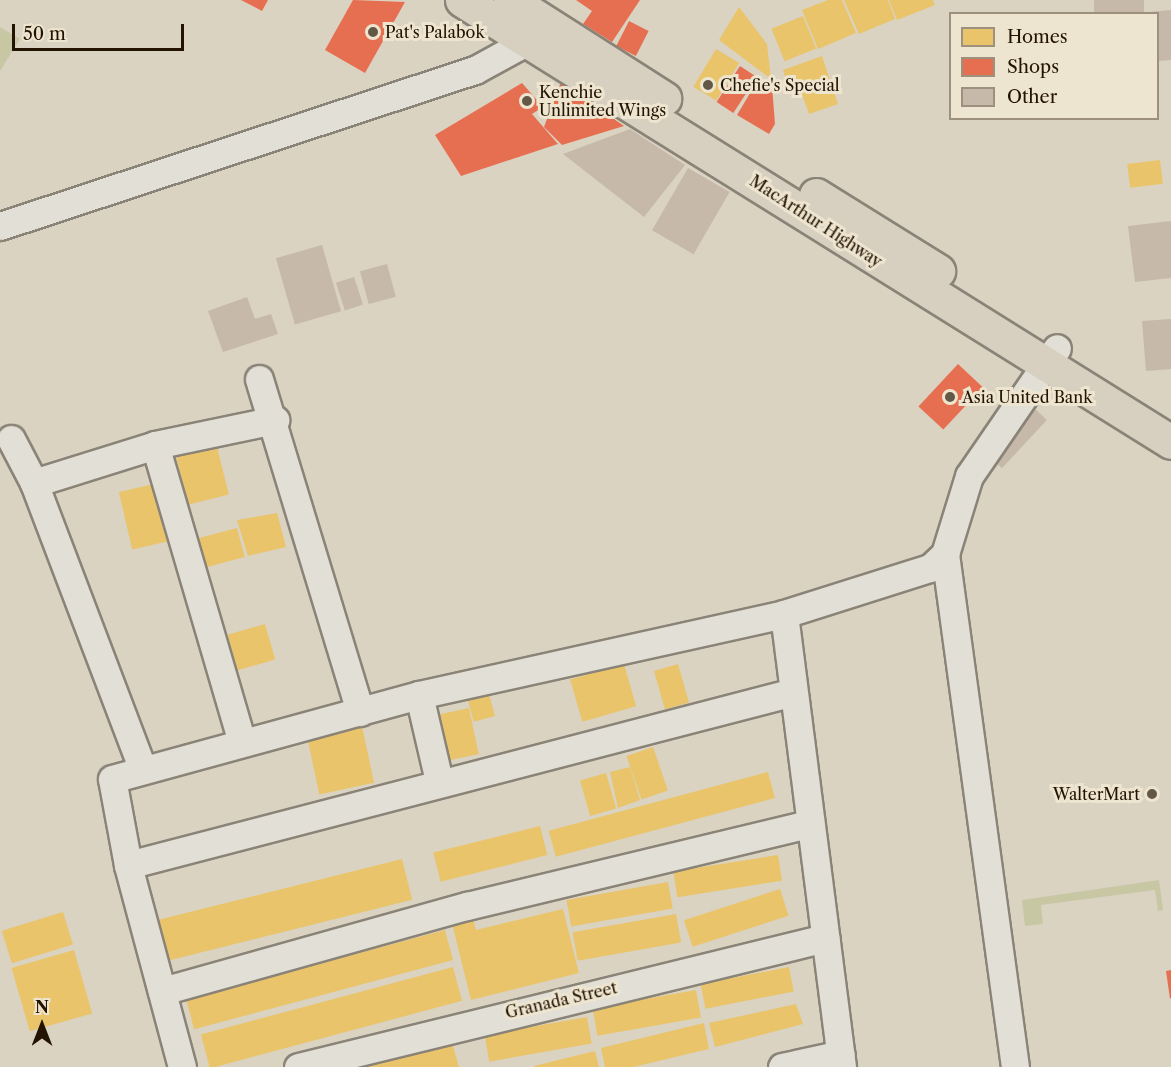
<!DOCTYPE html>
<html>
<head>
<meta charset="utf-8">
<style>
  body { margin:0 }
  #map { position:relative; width:1171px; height:1067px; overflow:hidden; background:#dad3c2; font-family:"Libre Caslon Text",serif }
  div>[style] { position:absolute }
  .green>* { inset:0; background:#c7c7a4 }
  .homes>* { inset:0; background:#e9c46a; transform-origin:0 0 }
  .shops>* { inset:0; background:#e76f51; transform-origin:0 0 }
  .building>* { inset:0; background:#c6b9aa; transform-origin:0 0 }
  .roads { filter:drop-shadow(2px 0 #8a8377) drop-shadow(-2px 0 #8a8377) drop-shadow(0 2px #8a8377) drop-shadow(0 -2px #8a8377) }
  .minor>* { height:27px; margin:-13.5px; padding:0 13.5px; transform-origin:13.5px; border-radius:13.5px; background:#e2dfd6 }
  .trunk>* { height:33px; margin:-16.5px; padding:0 16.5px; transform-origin:16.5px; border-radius:16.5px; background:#d7d0c1 }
  .dots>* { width:16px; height:16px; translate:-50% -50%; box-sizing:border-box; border:3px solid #eee5d0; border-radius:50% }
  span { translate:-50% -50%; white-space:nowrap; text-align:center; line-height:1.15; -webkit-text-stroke:6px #eee5d0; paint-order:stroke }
  .poi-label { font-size:16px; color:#231401 }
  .left { translate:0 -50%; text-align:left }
  .right { translate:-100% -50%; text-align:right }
  .street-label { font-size:16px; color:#231401 }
  .legend { position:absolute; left:949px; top:12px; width:210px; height:108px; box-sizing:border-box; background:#eee5d0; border:2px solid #9d917d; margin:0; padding:8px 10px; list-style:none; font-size:18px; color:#231401 }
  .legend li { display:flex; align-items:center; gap:12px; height:30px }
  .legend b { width:30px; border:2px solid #9d917d }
  .north { position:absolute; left:12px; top:995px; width:60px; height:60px; -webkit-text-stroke:4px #eee5d0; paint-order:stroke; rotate:0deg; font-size:16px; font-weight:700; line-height:24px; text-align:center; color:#231401 }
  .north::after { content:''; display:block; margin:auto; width:21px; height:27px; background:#231401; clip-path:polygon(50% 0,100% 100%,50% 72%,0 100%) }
  .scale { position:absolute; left:12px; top:24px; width:172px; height:27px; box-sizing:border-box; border:3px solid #231401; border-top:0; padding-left:8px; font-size:18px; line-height:21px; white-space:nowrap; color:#231401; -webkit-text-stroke:4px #eee5d0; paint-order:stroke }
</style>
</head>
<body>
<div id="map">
  <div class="green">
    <i style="clip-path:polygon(0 27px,20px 39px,0 71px)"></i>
    <i style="clip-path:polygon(1159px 880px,1163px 910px,1158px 911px,1155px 890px,1041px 905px,1043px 924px,1025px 926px,1022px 900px)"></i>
  </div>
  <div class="homes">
    <i style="clip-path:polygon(828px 0,842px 0,856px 33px,818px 49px,802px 10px)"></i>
    <i style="clip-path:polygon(844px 0,888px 0,895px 19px,859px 34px)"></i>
    <i style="clip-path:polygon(889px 0,933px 0,935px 5px,897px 20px)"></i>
    <i style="clip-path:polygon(739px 7px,767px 44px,771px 79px,719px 40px)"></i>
    <i style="left:803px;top:16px;width:35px;height:34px;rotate:68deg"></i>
    <i style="left:716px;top:49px;width:27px;height:44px;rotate:31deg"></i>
    <i style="clip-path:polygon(822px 56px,838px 104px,809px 114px,799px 86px,789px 90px,783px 70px)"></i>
    <i style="left:1160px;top:160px;width:24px;height:33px;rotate:83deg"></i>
    <i style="left:217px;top:447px;width:49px;height:42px;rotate:76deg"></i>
    <i style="left:154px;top:484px;width:59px;height:36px;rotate:77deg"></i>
    <i style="clip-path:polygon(277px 513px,286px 547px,248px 556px,237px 520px)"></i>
    <i style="left:237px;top:528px;width:30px;height:41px;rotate:75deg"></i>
    <i style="left:265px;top:624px;width:37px;height:39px;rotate:74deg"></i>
    <i style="left:624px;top:664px;width:44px;height:56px;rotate:74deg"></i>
    <i style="left:678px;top:664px;width:40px;height:25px;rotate:74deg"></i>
    <i style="left:488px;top:690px;width:27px;height:22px;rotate:75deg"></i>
    <i style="left:469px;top:708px;width:47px;height:37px;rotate:78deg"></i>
    <i style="left:362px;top:726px;width:58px;height:56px;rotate:78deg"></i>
    <i style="left:653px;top:747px;width:46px;height:28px;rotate:71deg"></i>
    <i style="clip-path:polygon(630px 767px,640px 800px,618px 808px,610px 772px)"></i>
    <i style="left:768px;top:772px;width:27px;height:227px;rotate:75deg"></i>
    <i style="left:606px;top:773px;width:37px;height:27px;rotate:74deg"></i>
    <i style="left:540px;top:826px;width:30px;height:110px;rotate:76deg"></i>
    <i style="left:778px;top:855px;width:26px;height:106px;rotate:81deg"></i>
    <i style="left:402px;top:859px;width:42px;height:251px;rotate:76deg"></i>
    <i style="left:668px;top:882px;width:27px;height:103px;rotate:80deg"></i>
    <i style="left:780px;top:889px;width:28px;height:101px;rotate:72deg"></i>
    <i style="clip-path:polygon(563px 909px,579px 973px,471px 1000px,451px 919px,472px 914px,476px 930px)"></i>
    <i style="left:63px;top:912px;width:34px;height:64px;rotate:73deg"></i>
    <i style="left:676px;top:914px;width:29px;height:105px;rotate:80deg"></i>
    <i style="left:445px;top:930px;width:31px;height:268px;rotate:75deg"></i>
    <i style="left:74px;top:950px;width:66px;height:65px;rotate:74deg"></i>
    <i style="left:453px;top:967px;width:35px;height:261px;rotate:75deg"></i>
    <i style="left:789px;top:967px;width:25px;height:90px;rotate:79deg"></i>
    <i style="left:696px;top:990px;width:28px;height:105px;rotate:80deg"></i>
    <i style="clip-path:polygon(796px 1004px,803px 1024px,715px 1047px,709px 1023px)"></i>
    <i style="left:587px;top:1017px;width:27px;height:104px;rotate:80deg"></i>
    <i style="clip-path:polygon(704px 1023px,709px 1049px,633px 1067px,605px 1067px,601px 1048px)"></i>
    <i style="clip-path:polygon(451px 1039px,459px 1067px,343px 1067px)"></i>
    <i style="clip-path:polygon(595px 1051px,599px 1067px,534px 1067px,534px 1066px)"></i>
  </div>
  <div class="shops">
    <i style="clip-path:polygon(241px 0,268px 0,262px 11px)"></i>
    <i style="clip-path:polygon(353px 0,405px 2px,365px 73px,325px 50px)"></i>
    <i style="clip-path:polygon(576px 0,640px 0,612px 42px,583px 24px,592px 11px)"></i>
    <i style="left:629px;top:21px;width:22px;height:28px;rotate:27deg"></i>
    <i style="left:740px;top:66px;width:20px;height:43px;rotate:33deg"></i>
    <i style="clip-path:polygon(759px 78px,772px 86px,775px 124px,769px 134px,737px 115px)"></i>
    <i style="clip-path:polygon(561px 82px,624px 126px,562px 145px,544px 127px)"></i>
    <i style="clip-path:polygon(522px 83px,543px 107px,532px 114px,558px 144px,461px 176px,435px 135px)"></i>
    <i style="left:958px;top:364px;width:34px;height:58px;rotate:43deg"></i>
    <i style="clip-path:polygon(1171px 970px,1171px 998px,1170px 999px,1166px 971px)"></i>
  </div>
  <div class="building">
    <i style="left:1094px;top:0;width:50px;height:14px"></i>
    <i style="clip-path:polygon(1171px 10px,1171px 60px,1158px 61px,1158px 14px,1149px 12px)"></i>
    <i style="clip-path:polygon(630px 129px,685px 165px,644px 217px,563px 154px)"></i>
    <i style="left:688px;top:168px;width:48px;height:72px;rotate:30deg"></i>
    <i style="clip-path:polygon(1171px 221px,1171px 278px,1135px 282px,1128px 226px)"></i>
    <i style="left:322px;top:245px;width:69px;height:48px;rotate:74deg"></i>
    <i style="left:387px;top:264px;width:34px;height:28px;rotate:75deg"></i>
    <i style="left:354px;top:277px;width:29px;height:19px;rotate:72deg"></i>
    <i style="clip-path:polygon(247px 297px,255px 319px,271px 314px,278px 334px,223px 352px,208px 311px)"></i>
    <i style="clip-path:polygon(1171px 319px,1171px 369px,1146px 371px,1142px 321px)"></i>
    <i style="left:1033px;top:407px;width:19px;height:66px;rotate:43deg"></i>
  </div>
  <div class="roads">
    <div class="minor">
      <i style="left:0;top:226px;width:500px;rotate:-18.2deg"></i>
      <i style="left:475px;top:70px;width:58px;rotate:-28.8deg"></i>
      <i style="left:526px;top:42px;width:20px;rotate:-60deg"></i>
      <i style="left:259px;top:379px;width:348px;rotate:73.1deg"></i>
      <i style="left:11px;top:439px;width:50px;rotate:62.4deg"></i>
      <i style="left:34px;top:483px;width:304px;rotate:69.2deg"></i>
      <i style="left:155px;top:445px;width:309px;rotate:73.7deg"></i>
      <i style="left:34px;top:483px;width:127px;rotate:-17.4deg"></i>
      <i style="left:155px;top:445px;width:123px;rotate:-11.8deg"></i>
      <i style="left:784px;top:614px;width:457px;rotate:82.7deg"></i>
      <i style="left:419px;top:695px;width:88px;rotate:76.9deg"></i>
      <i style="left:128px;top:865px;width:687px;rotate:-14.58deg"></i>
      <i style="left:162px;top:991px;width:317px;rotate:-15.6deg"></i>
      <i style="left:467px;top:906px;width:352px;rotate:-13.5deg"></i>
      <i style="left:182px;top:1067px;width:209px;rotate:-105deg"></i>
      <i style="left:128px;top:865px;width:87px;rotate:-100.5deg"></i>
      <i style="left:112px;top:779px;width:318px;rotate:-15.3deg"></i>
      <i style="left:419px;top:695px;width:374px;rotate:-12.5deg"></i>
      <i style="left:784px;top:614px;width:153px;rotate:-17.5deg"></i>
      <i style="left:930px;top:568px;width:21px;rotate:-43deg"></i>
      <i style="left:298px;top:1067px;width:543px;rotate:-13.75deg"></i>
      <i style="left:782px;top:1067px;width:60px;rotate:-12.4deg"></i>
      <i style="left:1015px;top:1067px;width:518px;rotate:-97.77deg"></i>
      <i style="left:945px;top:554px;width:82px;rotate:-72.9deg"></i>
      <i style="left:969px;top:476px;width:155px;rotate:-55.5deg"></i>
    </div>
    <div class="trunk">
      <i style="left:462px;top:0;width:835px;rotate:31.94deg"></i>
      <i style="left:510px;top:0;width:183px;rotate:32.5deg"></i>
      <i style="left:816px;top:195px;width:144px;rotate:31.9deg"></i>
    </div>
  </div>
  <div class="dots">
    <i style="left:373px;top:32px;background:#635745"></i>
    <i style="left:708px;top:85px;background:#635745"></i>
    <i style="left:527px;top:101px;background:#635745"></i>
    <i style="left:950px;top:397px;background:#635745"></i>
    <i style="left:1152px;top:794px;background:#635745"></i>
  </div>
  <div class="poi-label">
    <span class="left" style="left:385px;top:32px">Pat's Palabok</span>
    <span class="left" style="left:720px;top:85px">Chefie's Special</span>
    <span class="left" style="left:539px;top:101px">Kenchie<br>Unlimited Wings</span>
    <span class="left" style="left:962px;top:397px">Asia United Bank</span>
    <span class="right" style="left:1140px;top:794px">WalterMart</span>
  </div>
  <div class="street-label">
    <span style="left:816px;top:221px;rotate:33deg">MacArthur Highway</span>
    <span style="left:561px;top:1000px;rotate:-13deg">Granada Street</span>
  </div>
  <ul class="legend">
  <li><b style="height:16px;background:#e9c46a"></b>Homes</li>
  <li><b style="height:16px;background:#e76f51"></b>Shops</li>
  <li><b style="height:16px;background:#c6b9aa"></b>Other</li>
  </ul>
  <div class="north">N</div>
  <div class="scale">50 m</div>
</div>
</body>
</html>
